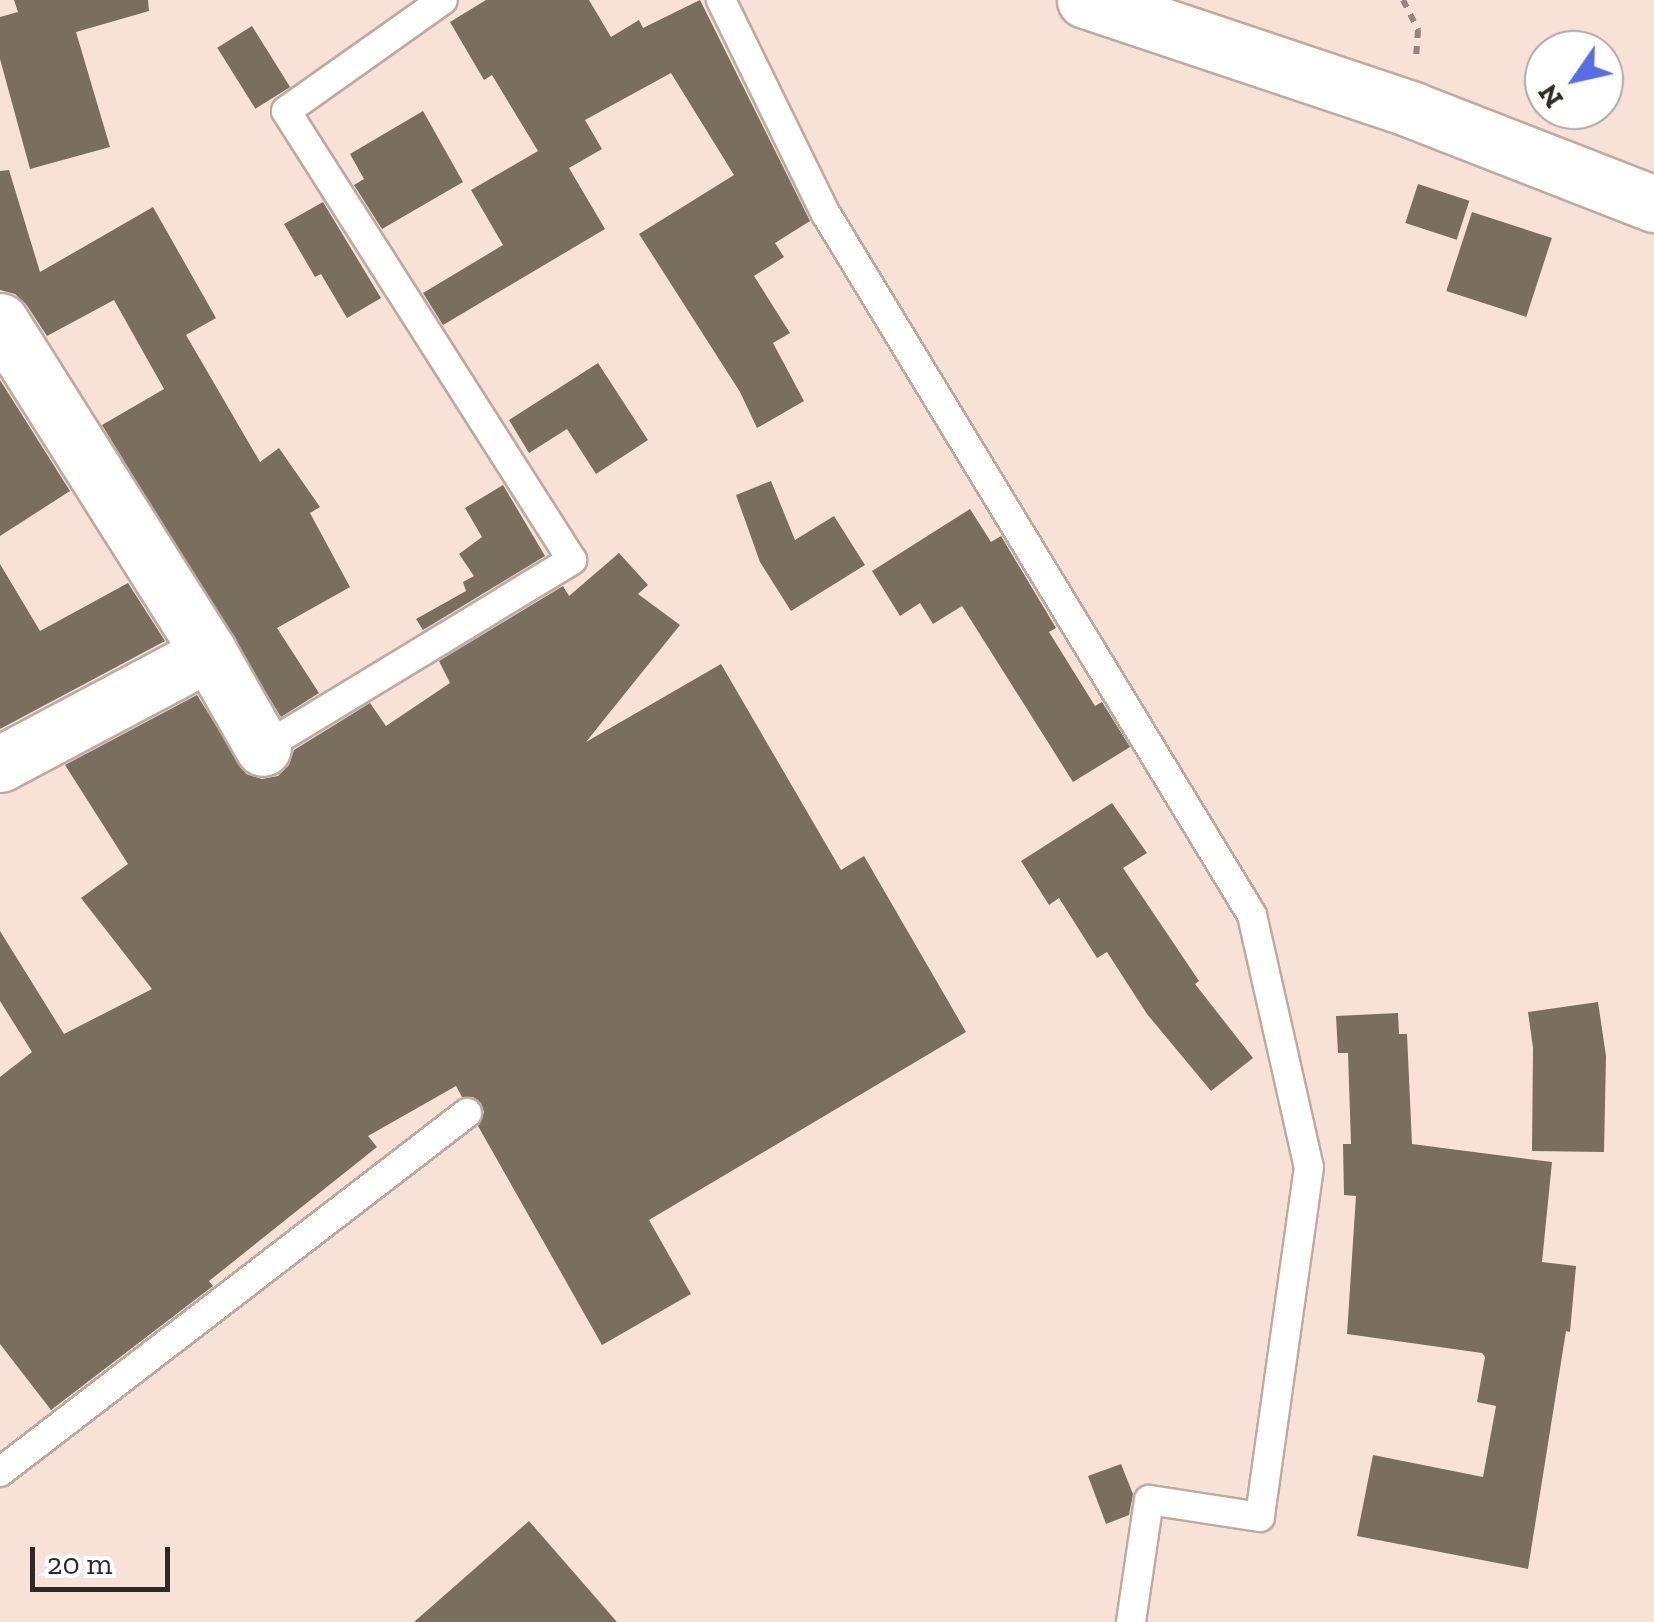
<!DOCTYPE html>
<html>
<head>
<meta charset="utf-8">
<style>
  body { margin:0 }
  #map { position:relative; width:1654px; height:1622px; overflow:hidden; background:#f8e2d8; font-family:"Zilla Slab",serif }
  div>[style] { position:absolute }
  .building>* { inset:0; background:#7a6e5f; transform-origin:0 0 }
  .path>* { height:6px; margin-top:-3px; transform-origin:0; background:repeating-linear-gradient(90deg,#94857e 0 8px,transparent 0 16px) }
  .roads { filter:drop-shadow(2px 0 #bfaaa0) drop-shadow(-2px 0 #bfaaa0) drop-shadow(0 2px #bfaaa0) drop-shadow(0 -2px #bfaaa0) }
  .service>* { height:28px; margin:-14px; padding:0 14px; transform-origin:14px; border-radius:14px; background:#fff }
  .minor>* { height:55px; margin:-27.5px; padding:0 27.5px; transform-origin:27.5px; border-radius:27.5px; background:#fff }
  .tertiary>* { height:55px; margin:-27.5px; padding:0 27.5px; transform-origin:27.5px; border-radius:27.5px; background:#fff }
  span { translate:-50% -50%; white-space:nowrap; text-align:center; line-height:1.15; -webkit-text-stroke:10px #fff; paint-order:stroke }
  .north { position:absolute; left:1524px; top:30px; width:100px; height:100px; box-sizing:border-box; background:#fff; border:2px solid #aca9a7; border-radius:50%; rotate:236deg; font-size:28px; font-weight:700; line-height:40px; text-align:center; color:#302824 }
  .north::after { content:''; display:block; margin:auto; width:35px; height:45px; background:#576ee4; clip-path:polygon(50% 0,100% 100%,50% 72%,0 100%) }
  .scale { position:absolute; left:30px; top:1547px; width:140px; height:45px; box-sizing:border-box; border:5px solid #302824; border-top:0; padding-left:12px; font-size:30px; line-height:35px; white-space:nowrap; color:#302824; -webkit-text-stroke:8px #fff; paint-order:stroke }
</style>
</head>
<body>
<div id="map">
  <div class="building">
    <i style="clip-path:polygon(14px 0,148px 0,149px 11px,76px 32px,110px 147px,30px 169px,0 59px,0 17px,18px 12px)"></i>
    <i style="clip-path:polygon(486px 0,589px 0,611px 37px,639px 20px,643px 28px,700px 0,810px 221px,775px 243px,784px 257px,754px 276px,790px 333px,773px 343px,804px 401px,757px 428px,740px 392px,639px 234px,734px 175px,671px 73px,585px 120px,602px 149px,569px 168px,605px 229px,443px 325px,423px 293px,503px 245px,471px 190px,538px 151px,492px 75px,484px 80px,450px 22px)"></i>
    <i style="left:252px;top:26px;width:72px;height:41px;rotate:58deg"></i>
    <i style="clip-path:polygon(423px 111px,463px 182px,382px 229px,354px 185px,364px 179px,350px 154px)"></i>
    <i style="clip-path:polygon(9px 170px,40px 272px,153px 207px,216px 318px,186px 335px,260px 462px,279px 448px,320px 507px,310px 513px,350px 587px,277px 628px,319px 693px,281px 717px,102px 425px,164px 389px,114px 300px,47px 336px,26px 304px,15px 294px,0 290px,0 171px)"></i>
    <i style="left:1418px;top:184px;width:54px;height:41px;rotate:18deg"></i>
    <i style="clip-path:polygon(323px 202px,381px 298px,347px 318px,321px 274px,315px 277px,284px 224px)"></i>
    <i style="left:1472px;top:212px;width:84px;height:83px;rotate:18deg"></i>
    <i style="clip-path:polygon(598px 363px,648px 440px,596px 474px,567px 429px,529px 453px,509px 420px)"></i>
    <i style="clip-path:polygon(0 380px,70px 491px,0 536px)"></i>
    <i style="clip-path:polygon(771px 481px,795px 540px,834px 516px,865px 565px,791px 611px,760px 562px,736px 495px)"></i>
    <i style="clip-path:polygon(503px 485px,545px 556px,423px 630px,416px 619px,466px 591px,463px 582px,474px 576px,459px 554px,482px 537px,465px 508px)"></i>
    <i style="clip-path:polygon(970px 509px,991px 542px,1001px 536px,1056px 628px,1049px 632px,1095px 706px,1102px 702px,1130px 747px,1073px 782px,962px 606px,933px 624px,920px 603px,900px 616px,872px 571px)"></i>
    <i style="clip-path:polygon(619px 553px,648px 585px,638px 594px,680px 625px,586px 742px,721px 664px,841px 870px,864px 856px,966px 1032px,649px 1220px,691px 1294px,602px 1345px,478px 1126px,484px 1112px,481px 1103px,473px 1097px,462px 1097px,456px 1086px,368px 1136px,377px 1147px,209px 1281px,213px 1286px,51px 1410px,0 1344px,0 1077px,32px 1052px,0 1001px,0 931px,64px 1034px,152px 989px,81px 898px,128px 864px,65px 765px,197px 695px,246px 774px,262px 779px,278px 776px,289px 765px,294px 750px,370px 703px,386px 726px,450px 683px,439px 661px,563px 586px,569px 596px)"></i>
    <i style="clip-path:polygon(0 564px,40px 631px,128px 583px,165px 641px,0 729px)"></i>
    <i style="clip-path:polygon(1112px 803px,1147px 853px,1123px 868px,1199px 981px,1195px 984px,1253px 1058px,1211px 1091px,1147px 1014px,1107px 952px,1097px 958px,1059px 898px,1049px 905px,1021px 861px)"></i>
    <i style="clip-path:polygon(1598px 1002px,1606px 1056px,1604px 1152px,1532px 1151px,1533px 1048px,1528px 1012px)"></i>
    <i style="clip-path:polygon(1398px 1013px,1399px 1034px,1407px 1034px,1412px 1144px,1552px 1162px,1542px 1262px,1576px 1266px,1570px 1332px,1566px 1331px,1528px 1569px,1357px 1536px,1373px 1455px,1483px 1477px,1496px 1406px,1477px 1402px,1485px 1357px,1482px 1353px,1347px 1334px,1356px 1196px,1344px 1195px,1343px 1144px,1351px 1144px,1348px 1053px,1338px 1053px,1336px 1016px)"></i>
    <i style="clip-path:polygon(1121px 1464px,1133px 1494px,1129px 1515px,1106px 1524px,1088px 1476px)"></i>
    <i style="clip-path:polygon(529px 1521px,617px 1622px,414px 1622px)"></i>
  </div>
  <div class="path">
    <i style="left:1403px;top:0;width:34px;rotate:63deg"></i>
    <i style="left:1418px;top:30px;width:30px;rotate:94deg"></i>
  </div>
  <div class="roads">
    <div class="service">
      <i style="left:721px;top:0;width:238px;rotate:63.9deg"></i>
      <i style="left:826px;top:214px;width:820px;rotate:58.71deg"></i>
      <i style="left:1252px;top:915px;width:258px;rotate:77.3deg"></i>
      <i style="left:1309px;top:1167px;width:353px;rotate:98deg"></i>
      <i style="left:1260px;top:1517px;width:112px;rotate:-171.3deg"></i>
      <i style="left:1149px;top:1500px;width:123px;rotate:98.4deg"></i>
      <i style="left:263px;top:748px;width:362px;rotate:-31.3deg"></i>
      <i style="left:572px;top:560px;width:532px;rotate:-122.5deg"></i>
      <i style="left:286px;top:111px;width:192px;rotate:-35.3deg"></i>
      <i style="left:0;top:1472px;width:589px;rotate:-37.55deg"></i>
    </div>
    <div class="minor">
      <i style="left:0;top:321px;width:392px;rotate:57.8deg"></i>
      <i style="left:0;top:764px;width:237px;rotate:-28deg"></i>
      <i style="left:209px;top:653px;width:109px;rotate:60.4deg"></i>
    </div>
    <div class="tertiary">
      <i style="left:1085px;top:0;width:346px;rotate:18.5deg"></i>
      <i style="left:1413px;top:110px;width:259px;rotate:21.3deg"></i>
    </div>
  </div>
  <div class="north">N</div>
  <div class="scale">20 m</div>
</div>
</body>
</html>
